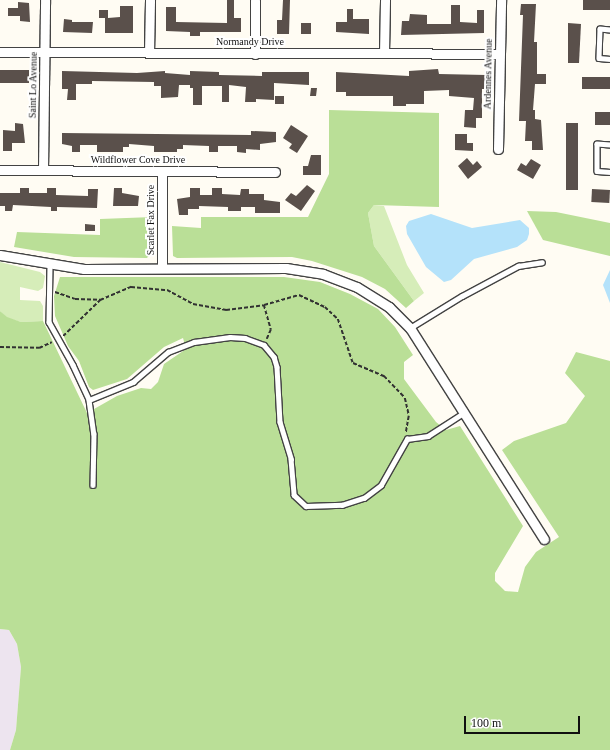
<!DOCTYPE html>
<html>
<head>
<meta charset="utf-8">
<style>
  body { margin:0 }
  #map { position:relative; width:610px; height:750px; overflow:hidden; background:#fffcf3; font-family:"Times New Roman",serif }
  div>[style] { position:absolute }
  .industrial>* { inset:0; background:#ede4ef }
  .green>* { inset:0; background:#d6edb9 }
  .forest>* { inset:0; background:#badf97 }
  .water>* { inset:0; background:#b4e2fa }
  .building>* { inset:0; background:#5a504b; transform-origin:0 0 }
  .path>* { height:1.5px; margin-top:-0.75px; transform-origin:0; background:repeating-linear-gradient(90deg,#323232 0 4px,transparent 0 6px) }
  .roads { filter:drop-shadow(1px 0 #434343) drop-shadow(-1px 0 #434343) drop-shadow(0 1px #434343) drop-shadow(0 -1px #434343) }
  .lane>* { height:4.5px; margin:-2.25px; padding:0 2.25px; transform-origin:2.25px; border-radius:2.25px; background:#fff }
  .street>* { height:9px; margin:-4.5px; padding:0 4.5px; transform-origin:4.5px; border-radius:4.5px; background:#fff }
  span { translate:-50% -50%; white-space:nowrap; text-align:center; line-height:1.15; -webkit-text-stroke:4px #fff; paint-order:stroke }
  .street-label { font-size:10px; color:#101010 }
  .scale { position:absolute; left:464px; top:716px; width:116px; height:18px; box-sizing:border-box; border:2px solid #101010; border-top:0; padding-left:5px; font-size:12px; line-height:14px; white-space:nowrap; color:#101010; -webkit-text-stroke:3px #fff; paint-order:stroke }
</style>
</head>
<body>
<div id="map">
  <div class="industrial">
    <i style="clip-path:polygon(0 629px,9px 630px,17px 644px,21px 667px,16px 730px,10px 750px,0 750px)"></i>
  </div>
  <div class="green">
    <i style="clip-path:polygon(374px 205px,384px 206px,407px 265px,424px 293px,414px 301px,374px 246px,368px 213px)"></i>
    <i style="clip-path:polygon(0 262px,40px 272px,45px 276px,43px 288px,38px 291px,20px 287px,20px 300px,40px 301px,43px 306px,43px 321px,21px 322px,7px 318px,0 311px)"></i>
  </div>
  <div class="forest">
    <i style="clip-path:polygon(329px 110px,439px 113px,439px 207px,374px 205px,368px 213px,374px 246px,414px 301px,406px 308px,385px 289px,362px 277px,312px 261px,292px 257px,177px 258px,173px 256px,172px 226px,201px 228px,201px 217px,308px 217px,329px 174px)"></i>
    <i style="clip-path:polygon(527px 211px,556px 212px,610px 223px,610px 256px,543px 240px)"></i>
    <i style="clip-path:polygon(153px 217px,153px 251px,147px 258px,74px 257px,14px 247px,17px 232px,100px 235px,100px 219px)"></i>
    <i style="clip-path:polygon(60px 277px,284px 277px,320px 282px,350px 294px,378px 309px,395px 327px,413px 355px,404px 362px,404px 379px,436px 422px,446px 430px,460px 426px,523px 526px,495px 573px,495px 581px,505px 591px,518px 592px,525px 567px,536px 552px,559px 537px,502px 450px,514px 441px,566px 423px,585px 396px,565px 373px,576px 352px,610px 361px,610px 750px,10px 750px,16px 730px,21px 667px,17px 644px,9px 630px,0 629px,0 311px,7px 317px,21px 322px,43px 321px,87px 413px,117px 396px,141px 388px,151px 389px,158px 382px,164px 364px,186px 349px,183px 338px,164px 347px,127px 379px,93px 390px,89px 387px,79px 361px,68px 346px,55px 316px,54px 296px)"></i>
  </div>
  <div class="water">
    <i style="clip-path:polygon(431px 214px,472px 228px,520px 220px,529px 228px,529px 234px,527px 240px,517px 247px,474px 259px,451px 280px,444px 282px,426px 267px,407px 234px,406px 226px,409px 221px)"></i>
    <i style="clip-path:polygon(610px 270px,610px 303px,603px 285px)"></i>
  </div>
  <div class="building">
    <i style="clip-path:polygon(227px 0,234px 0,234px 18px,241px 18px,241px 32px,200px 32px,200px 36px,190px 36px,190px 32px,166px 31px,166px 7px,176px 7px,176px 22px,227px 23px)"></i>
    <i style="clip-path:polygon(283px 0,290px 0,289px 34px,277px 34px,277px 20px,282px 20px)"></i>
    <i style="left:583px;top:0;width:27px;height:10px"></i>
    <i style="clip-path:polygon(18px 2px,29px 3px,30px 22px,20px 21px,20px 16px,8px 16px,8px 8px,18px 8px)"></i>
    <i style="clip-path:polygon(521px 4px,536px 4px,534px 42px,537px 42px,537px 74px,546px 74px,546px 84px,535px 84px,533px 110px,535px 110px,535px 119px,541px 120px,543px 150px,532px 150px,532px 141px,525px 141px,526px 121px,519px 121px,523px 15px,520px 15px)"></i>
    <i style="clip-path:polygon(451px 5px,460px 5px,460px 22px,477px 23px,477px 10px,484px 10px,484px 33px,401px 35px,402px 21px,409px 21px,410px 14px,427px 15px,427px 24px,451px 24px)"></i>
    <i style="clip-path:polygon(120px 6px,133px 6px,133px 33px,105px 33px,105px 18px,99px 18px,99px 10px,108px 10px,108px 18px,120px 17px)"></i>
    <i style="clip-path:polygon(347px 9px,353px 9px,353px 19px,369px 19px,369px 34px,336px 32px,336px 22px,347px 22px)"></i>
    <i style="clip-path:polygon(64px 19px,72px 20px,72px 22px,93px 22px,92px 33px,63px 32px)"></i>
    <i style="left:301px;top:23px;width:10px;height:11px"></i>
    <i style="clip-path:polygon(568px 23px,581px 24px,579px 63px,568px 63px)"></i>
    <i style="clip-path:polygon(438px 69px,439px 74px,486px 75px,486px 89px,482px 89px,482px 118px,476px 118px,476px 128px,464px 127px,465px 110px,473px 110px,474px 98px,449px 96px,449px 90px,424px 91px,424px 104px,406px 104px,406px 106px,393px 106px,393px 96px,346px 96px,346px 92px,336px 92px,336px 72px,409px 76px,409px 71px)"></i>
    <i style="left:0;top:70px;width:29px;height:13px"></i>
    <i style="clip-path:polygon(62px 71px,137px 73px,165px 71px,165px 73px,190px 75px,190px 71px,219px 72px,219px 75px,262px 76px,262px 72px,309px 72px,309px 85px,274px 83px,274px 100px,256px 99px,256px 102px,245px 102px,246px 87px,229px 85px,229px 102px,222px 102px,222px 86px,202px 86px,202px 105px,193px 105px,193px 88px,190px 88px,190px 85px,179px 85px,178px 97px,161px 98px,161px 86px,154px 86px,154px 82px,92px 81px,92px 84px,76px 84px,76px 100px,67px 100px,68px 89px,62px 89px)"></i>
    <i style="left:582px;top:77px;width:28px;height:12px"></i>
    <i style="clip-path:polygon(311px 88px,317px 88px,316px 96px,310px 96px)"></i>
    <i style="left:275px;top:96px;width:9px;height:8px"></i>
    <i style="left:595px;top:112px;width:15px;height:13px"></i>
    <i style="clip-path:polygon(15px 123px,23px 124px,25px 143px,12px 143px,12px 151px,3px 151px,3px 130px,15px 131px)"></i>
    <i style="left:566px;top:123px;width:12px;height:67px"></i>
    <i style="clip-path:polygon(291px 125px,308px 136px,297px 153px,289px 148px,292px 144px,283px 138px)"></i>
    <i style="clip-path:polygon(251px 131px,276px 132px,276px 142px,260px 144px,260px 150px,246px 149px,246px 153px,237px 152px,237px 146px,218px 146px,218px 152px,209px 152px,209px 146px,183px 145px,183px 149px,177px 149px,177px 152px,154px 152px,154px 146px,129px 144px,129px 147px,123px 147px,123px 152px,97px 152px,97px 145px,80px 145px,80px 152px,72px 152px,72px 146px,62px 144px,62px 133px,251px 135px)"></i>
    <i style="clip-path:polygon(455px 134px,467px 134px,467px 143px,473px 143px,473px 151px,455px 150px)"></i>
    <i style="clip-path:polygon(311px 155px,321px 155px,321px 175px,303px 175px,303px 166px,308px 166px)"></i>
    <i style="clip-path:polygon(467px 158px,473px 165px,477px 161px,482px 167px,468px 179px,458px 166px)"></i>
    <i style="clip-path:polygon(531px 159px,541px 165px,533px 179px,517px 170px,521px 163px,526px 166px)"></i>
    <i style="clip-path:polygon(307px 185px,315px 191px,301px 211px,285px 200px,291px 193px,296px 196px)"></i>
    <i style="clip-path:polygon(20px 188px,29px 188px,29px 193px,47px 193px,47px 188px,56px 188px,56px 195px,88px 196px,88px 189px,98px 189px,97px 208px,57px 207px,57px 211px,51px 211px,51px 207px,13px 205px,12px 211px,5px 211px,5px 206px,0 206px,0 193px,20px 193px)"></i>
    <i style="clip-path:polygon(114px 188px,122px 188px,122px 193px,139px 196px,138px 206px,113px 206px)"></i>
    <i style="clip-path:polygon(190px 188px,200px 188px,200px 195px,212px 195px,212px 188px,222px 188px,222px 194px,240px 195px,241px 189px,249px 189px,249px 194px,264px 194px,264px 200px,280px 202px,280px 213px,255px 213px,255px 207px,241px 207px,241px 211px,228px 211px,228px 207px,199px 206px,199px 209px,188px 209px,188px 215px,179px 215px,177px 199px,190px 197px)"></i>
    <i style="left:592px;top:189px;width:18px;height:13px;rotate:3deg"></i>
    <i style="clip-path:polygon(85px 224px,95px 225px,95px 231px,85px 231px)"></i>
  </div>
  <div class="path">
    <i style="left:55px;top:292px;width:21px;rotate:19deg"></i>
    <i style="left:75px;top:299px;width:25px;rotate:2deg"></i>
    <i style="left:264px;top:305px;width:26px;rotate:74deg"></i>
    <i style="left:271px;top:330px;width:10px;rotate:114deg"></i>
    <i style="left:63px;top:336px;width:52px;rotate:-44.2deg"></i>
    <i style="left:100px;top:300px;width:34px;rotate:-23deg"></i>
    <i style="left:131px;top:287px;width:36px;rotate:5deg"></i>
    <i style="left:167px;top:290px;width:30px;rotate:28deg"></i>
    <i style="left:193px;top:304px;width:34px;rotate:10deg"></i>
    <i style="left:226px;top:310px;width:38px;rotate:-7deg"></i>
    <i style="left:264px;top:305px;width:36px;rotate:-16deg"></i>
    <i style="left:299px;top:295px;width:29px;rotate:25deg"></i>
    <i style="left:325px;top:307px;width:18px;rotate:43deg"></i>
    <i style="left:338px;top:319px;width:46px;rotate:71.2deg"></i>
    <i style="left:353px;top:363px;width:34px;rotate:23deg"></i>
    <i style="left:384px;top:376px;width:30px;rotate:46deg"></i>
    <i style="left:405px;top:398px;width:18px;rotate:77deg"></i>
    <i style="left:409px;top:416px;width:17px;rotate:100deg"></i>
    <i style="left:0;top:347px;width:39px;rotate:1deg"></i>
    <i style="left:39px;top:348px;width:14px;rotate:-25deg"></i>
  </div>
  <div class="roads">
    <div class="lane">
      <i style="left:610px;top:30px;width:10px;rotate:-174deg"></i>
      <i style="left:600px;top:29px;width:29px;rotate:92deg"></i>
      <i style="left:599px;top:58px;width:11px;rotate:5deg"></i>
      <i style="left:610px;top:145px;width:13px;rotate:-176deg"></i>
      <i style="left:597px;top:144px;width:27px;rotate:90deg"></i>
      <i style="left:597px;top:171px;width:13px;rotate:4deg"></i>
      <i style="left:50px;top:266px;width:56px;rotate:91deg"></i>
      <i style="left:49px;top:322px;width:49px;rotate:60.8deg"></i>
      <i style="left:73px;top:365px;width:38px;rotate:65deg"></i>
      <i style="left:89px;top:400px;width:48px;rotate:-22.2deg"></i>
      <i style="left:133px;top:382px;width:46px;rotate:-40.6deg"></i>
      <i style="left:168px;top:352px;width:28px;rotate:-21deg"></i>
      <i style="left:194px;top:342px;width:36px;rotate:-8deg"></i>
      <i style="left:230px;top:337px;width:15px;rotate:4deg"></i>
      <i style="left:245px;top:338px;width:20px;rotate:20deg"></i>
      <i style="left:264px;top:345px;width:16px;rotate:50deg"></i>
      <i style="left:274px;top:357px;width:10px;rotate:73deg"></i>
      <i style="left:277px;top:367px;width:55px;rotate:86.9deg"></i>
      <i style="left:280px;top:422px;width:39px;rotate:73deg"></i>
      <i style="left:291px;top:459px;width:36px;rotate:85deg"></i>
      <i style="left:294px;top:495px;width:16px;rotate:43deg"></i>
      <i style="left:306px;top:506px;width:36px;rotate:-2deg"></i>
      <i style="left:342px;top:505px;width:23px;rotate:-18deg"></i>
      <i style="left:364px;top:498px;width:21px;rotate:-37deg"></i>
      <i style="left:381px;top:485px;width:53px;rotate:-60.5deg"></i>
      <i style="left:407px;top:439px;width:21px;rotate:-8deg"></i>
      <i style="left:428px;top:436px;width:44px;rotate:-33deg"></i>
      <i style="left:410px;top:328px;width:61px;rotate:-31.6deg"></i>
      <i style="left:462px;top:296px;width:64px;rotate:-28.2deg"></i>
      <i style="left:518px;top:266px;width:24px;rotate:-9deg"></i>
      <i style="left:89px;top:400px;width:34px;rotate:82deg"></i>
      <i style="left:94px;top:434px;width:51px;rotate:91.1deg"></i>
    </div>
    <div class="street">
      <i style="left:0;top:52px;width:499px;rotate:0.2deg"></i>
      <i style="left:149px;top:53px;width:53px;rotate:-88.9deg"></i>
      <i style="left:384px;top:53px;width:53px;rotate:-88.9deg"></i>
      <i style="left:255px;top:54px;width:54px;rotate:-90deg"></i>
      <i style="left:498px;top:149px;width:149px;rotate:-88.8deg"></i>
      <i style="left:0;top:170px;width:275px;rotate:0.4deg"></i>
      <i style="left:43px;top:170px;width:170px;rotate:-89.3deg"></i>
      <i style="left:0;top:255px;width:85px;rotate:9.5deg"></i>
      <i style="left:84px;top:269px;width:202px;rotate:-0.3deg"></i>
      <i style="left:286px;top:268px;width:37px;rotate:9deg"></i>
      <i style="left:323px;top:274px;width:36px;rotate:21deg"></i>
      <i style="left:357px;top:287px;width:38px;rotate:32deg"></i>
      <i style="left:389px;top:307px;width:30px;rotate:45deg"></i>
      <i style="left:410px;top:328px;width:250px;rotate:57.6deg"></i>
      <i style="left:162px;top:268px;width:97px;rotate:-90deg"></i>
    </div>
  </div>
  <div class="street-label">
    <span style="left:250px;top:42px">Normandy Drive</span>
    <span style="left:488px;top:74px;rotate:-89deg">Ardennes Avenue</span>
    <span style="left:33px;top:85px;rotate:-89deg">Saint Lo Avenue</span>
    <span style="left:138px;top:160px">Wildflower Cove Drive</span>
    <span style="left:151px;top:220px;rotate:-90deg">Scarlet Fax Drive</span>
  </div>
  <div class="scale">100 m</div>
</div>
</body>
</html>
